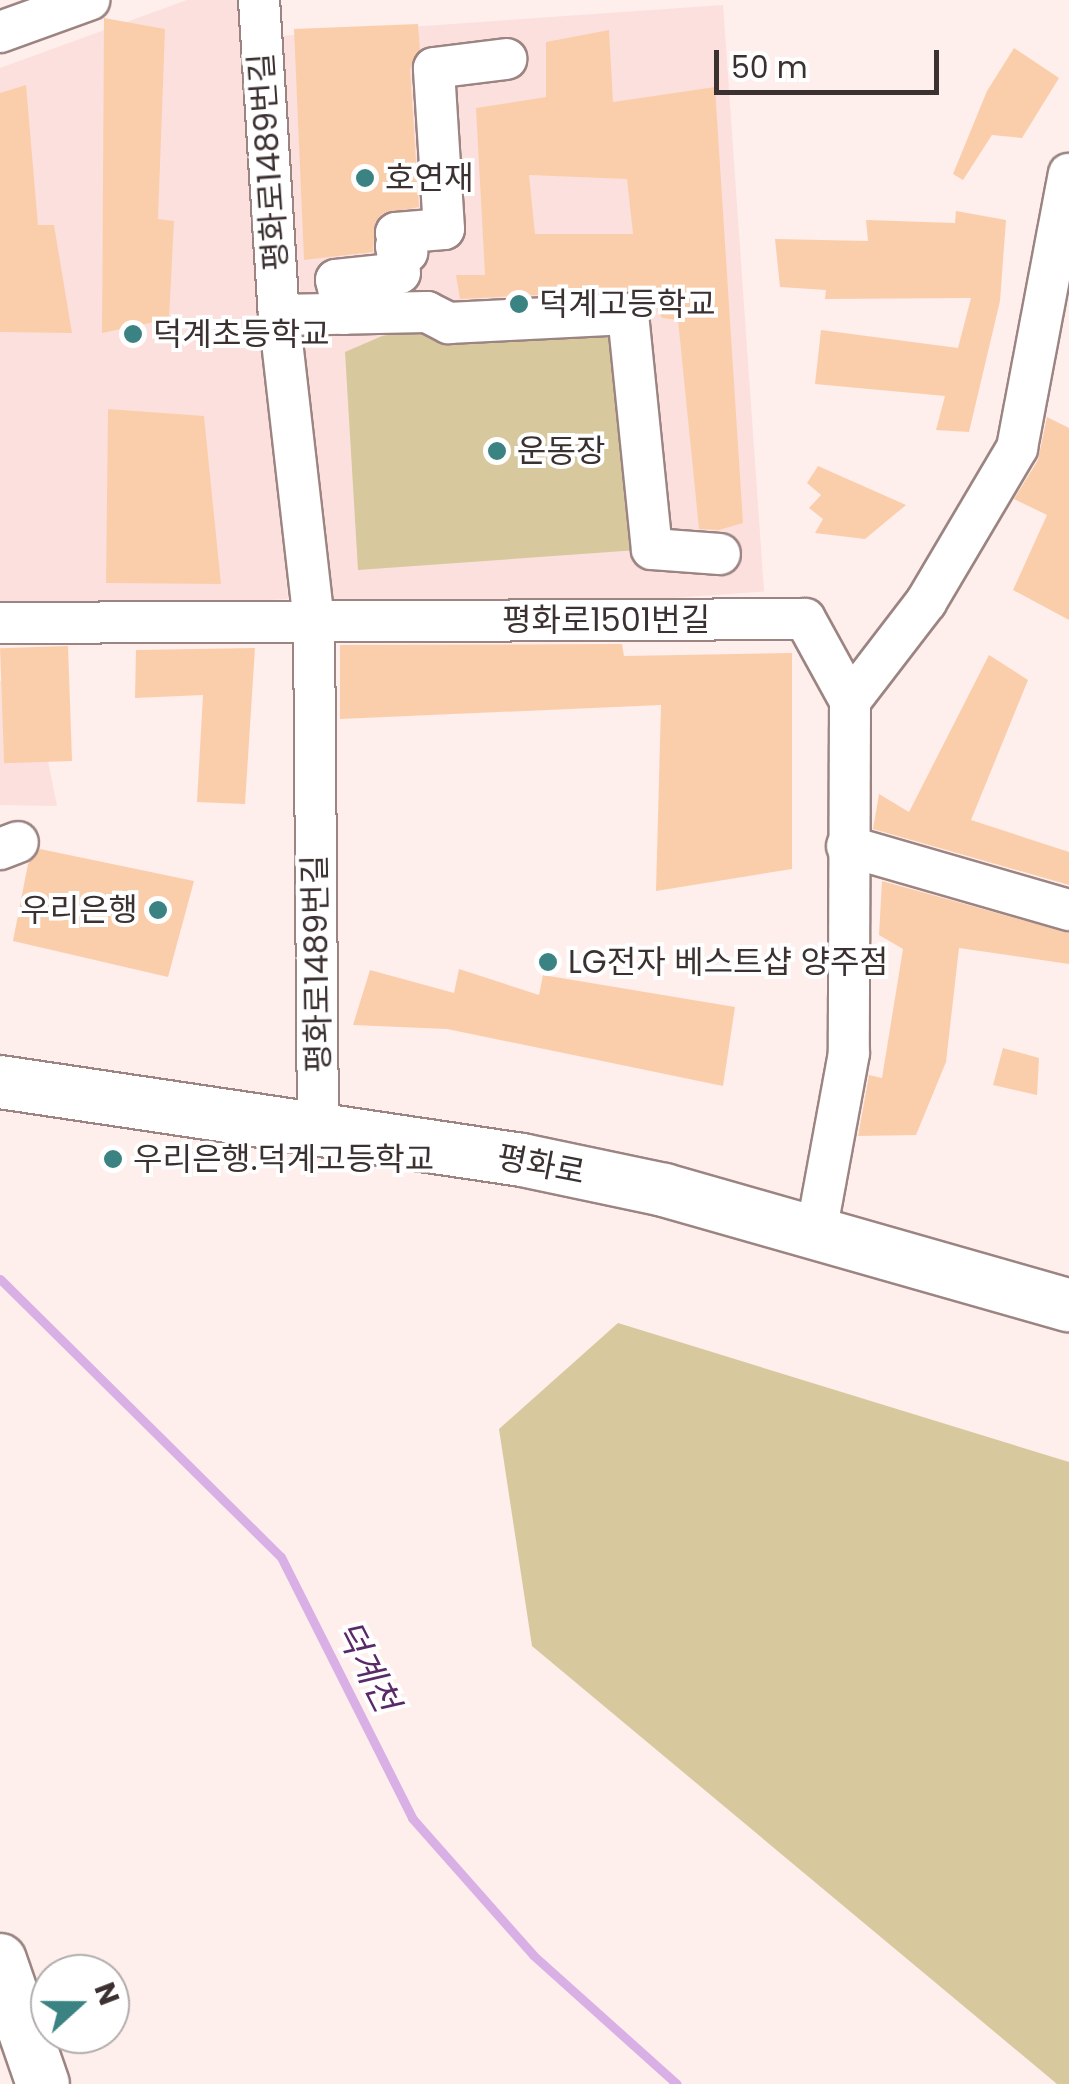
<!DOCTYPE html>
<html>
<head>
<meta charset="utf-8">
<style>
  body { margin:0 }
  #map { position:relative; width:1069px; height:2084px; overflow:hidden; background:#feeeec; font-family:Poppins,"Noto Sans KR",sans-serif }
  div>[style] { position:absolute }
  .built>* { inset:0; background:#fce0dd; transform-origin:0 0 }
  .green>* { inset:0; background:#d7c99d }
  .stream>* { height:9px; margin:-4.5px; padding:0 4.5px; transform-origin:4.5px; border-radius:4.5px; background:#d8b0e6 }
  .building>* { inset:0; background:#fbceab; transform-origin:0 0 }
  .roads { filter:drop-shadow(2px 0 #9b8481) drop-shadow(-2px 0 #9b8481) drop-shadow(0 2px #9b8481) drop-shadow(0 -2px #9b8481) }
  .minor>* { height:40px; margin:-20px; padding:0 20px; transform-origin:20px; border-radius:20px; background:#fff }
  .major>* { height:52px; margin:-26px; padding:0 26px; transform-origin:26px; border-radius:26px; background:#fff }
  .dots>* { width:28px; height:28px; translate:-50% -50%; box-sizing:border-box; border:5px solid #fff; border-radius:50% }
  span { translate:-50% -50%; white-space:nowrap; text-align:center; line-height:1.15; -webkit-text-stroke:8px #fff; paint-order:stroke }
  .street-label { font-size:32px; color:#3b3130 }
  .poi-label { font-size:32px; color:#3b3130 }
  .left { translate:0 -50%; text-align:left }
  .right { translate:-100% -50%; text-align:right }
  .water-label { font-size:35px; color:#592969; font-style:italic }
  .north { position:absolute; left:30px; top:1954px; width:100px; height:100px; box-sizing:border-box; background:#fff; border:2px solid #b1adac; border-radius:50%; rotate:69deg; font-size:28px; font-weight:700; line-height:40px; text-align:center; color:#3b3130 }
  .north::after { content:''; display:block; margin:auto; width:35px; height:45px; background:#3a8382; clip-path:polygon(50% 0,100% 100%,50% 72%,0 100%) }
  .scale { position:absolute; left:714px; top:50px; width:225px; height:45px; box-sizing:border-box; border:5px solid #3b3130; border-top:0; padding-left:12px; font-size:30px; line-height:35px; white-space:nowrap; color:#3b3130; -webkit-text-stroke:8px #fff; paint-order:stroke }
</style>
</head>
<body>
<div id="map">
  <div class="built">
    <i style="clip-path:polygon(187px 0,238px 0,288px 599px,0 616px,0 68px)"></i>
    <i style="left:723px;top:5px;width:588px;height:442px;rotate:86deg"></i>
    <i style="clip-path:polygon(32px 680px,57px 806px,0 805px,0 681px)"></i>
  </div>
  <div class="green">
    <i style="clip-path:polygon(628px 314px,652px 549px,358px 570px,345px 352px,382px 336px,448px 323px)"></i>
    <i style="clip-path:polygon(618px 1323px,1069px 1462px,1069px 2084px,1057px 2084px,532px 1646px,499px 1429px)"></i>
  </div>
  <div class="stream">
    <i style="left:0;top:1279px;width:395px;rotate:44.7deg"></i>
    <i style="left:281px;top:1557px;width:292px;rotate:63.3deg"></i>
    <i style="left:412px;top:1818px;width:183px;rotate:48.5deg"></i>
    <i style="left:533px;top:1955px;width:193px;rotate:41.9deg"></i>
  </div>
  <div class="building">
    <i style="clip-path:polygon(104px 18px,165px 29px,158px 219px,174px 221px,169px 319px,102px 333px)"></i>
    <i style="clip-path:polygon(418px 24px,420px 49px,410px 69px,419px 207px,382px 214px,375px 223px,373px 252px,304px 260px,294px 29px)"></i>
    <i style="clip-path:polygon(evenodd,609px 30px,613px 102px,715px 87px,743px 523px,719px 530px,699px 529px,678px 320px,662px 318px,654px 304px,628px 290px,460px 299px,456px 275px,485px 275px,476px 108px,546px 97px,546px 42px,609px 30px,529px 175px,627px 179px,633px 234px,535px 234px,529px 175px)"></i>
    <i style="clip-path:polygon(1014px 48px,1059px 78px,1022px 138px,992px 135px,963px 180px,953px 174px,987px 91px)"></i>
    <i style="clip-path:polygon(26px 85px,38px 225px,54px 225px,72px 333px,0 332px,0 93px)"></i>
    <i style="clip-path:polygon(956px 211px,1006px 220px,1000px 301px,969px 432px,936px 430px,945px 396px,815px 384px,821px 330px,958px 348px,971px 298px,825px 299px,826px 290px,780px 287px,775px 239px,868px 241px,866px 220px,955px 223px)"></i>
    <i style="clip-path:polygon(108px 409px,204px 416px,221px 584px,106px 583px)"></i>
    <i style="clip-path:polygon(1047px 417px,1069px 428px,1069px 620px,1013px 590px,1047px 515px,1014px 499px,1038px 460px)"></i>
    <i style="clip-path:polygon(818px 466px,906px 505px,865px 539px,815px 533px,823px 519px,809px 508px,821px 495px,807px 483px)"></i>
    <i style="clip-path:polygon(622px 644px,624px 656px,792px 653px,792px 869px,656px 891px,661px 705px,340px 719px,340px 645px)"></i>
    <i style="left:68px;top:646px;width:115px;height:68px;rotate:88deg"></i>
    <i style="clip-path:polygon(255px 648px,245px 804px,197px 802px,203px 695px,135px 698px,136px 650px)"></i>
    <i style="clip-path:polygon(989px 655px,1028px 680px,971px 820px,1069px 852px,1069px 885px,873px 829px,879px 794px,909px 812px)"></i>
    <i style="clip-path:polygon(40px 849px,194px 881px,168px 977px,13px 941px,28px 864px)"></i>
    <i style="clip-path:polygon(882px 881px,1069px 933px,1069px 964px,959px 948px,946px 1062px,916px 1135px,858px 1136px,869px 1075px,882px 1078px,903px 949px,879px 935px)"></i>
    <i style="clip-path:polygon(459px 969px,539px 995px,543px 975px,735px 1007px,723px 1086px,447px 1029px,353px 1025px,370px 970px,454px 993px)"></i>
    <i style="clip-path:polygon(1003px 1048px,1039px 1058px,1037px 1095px,993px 1085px)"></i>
  </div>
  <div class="roads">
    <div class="minor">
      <i style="left:259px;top:0;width:316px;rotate:86.4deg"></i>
      <i style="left:279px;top:315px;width:309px;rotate:83.5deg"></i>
      <i style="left:314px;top:622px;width:504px;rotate:89.55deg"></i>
      <i style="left:0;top:32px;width:95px;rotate:-19.8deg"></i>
      <i style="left:344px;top:314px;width:35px;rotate:-103deg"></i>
      <i style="left:336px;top:280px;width:64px;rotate:-6.2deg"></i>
      <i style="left:400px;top:273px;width:27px;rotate:-98deg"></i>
      <i style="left:396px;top:246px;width:13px;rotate:29deg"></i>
      <i style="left:407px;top:252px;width:22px;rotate:-120deg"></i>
      <i style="left:396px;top:233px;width:48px;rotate:-4.8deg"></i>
      <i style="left:444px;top:229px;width:161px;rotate:-93.6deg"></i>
      <i style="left:434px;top:68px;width:73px;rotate:-7.1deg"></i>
      <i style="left:279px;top:315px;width:148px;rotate:-1.2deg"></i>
      <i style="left:427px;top:312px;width:25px;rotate:27deg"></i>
      <i style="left:449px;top:323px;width:179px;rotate:-2.9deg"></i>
      <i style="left:628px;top:314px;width:236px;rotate:84.2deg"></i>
      <i style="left:652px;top:549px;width:68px;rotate:4.2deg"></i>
      <i style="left:0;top:623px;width:805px;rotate:-0.28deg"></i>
      <i style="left:805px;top:619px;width:94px;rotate:61.2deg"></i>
      <i style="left:850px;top:701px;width:352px;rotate:90.2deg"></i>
      <i style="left:849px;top:1053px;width:182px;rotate:100.4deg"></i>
      <i style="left:850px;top:701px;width:125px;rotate:-52.5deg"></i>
      <i style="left:926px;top:602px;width:179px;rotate:-59.4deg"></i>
      <i style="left:1017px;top:448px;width:279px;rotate:-79.3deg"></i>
      <i style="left:847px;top:846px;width:231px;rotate:16.1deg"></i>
      <i style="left:0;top:849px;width:19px;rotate:-21deg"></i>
    </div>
    <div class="major">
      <i style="left:0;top:1082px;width:528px;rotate:8.5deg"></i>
      <i style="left:522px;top:1160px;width:145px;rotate:11.9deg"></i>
      <i style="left:664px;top:1190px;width:421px;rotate:15.9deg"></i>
      <i style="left:0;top:1960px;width:131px;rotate:70.9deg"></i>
    </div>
  </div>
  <div class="dots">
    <i style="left:365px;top:178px;background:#3a8382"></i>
    <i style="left:519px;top:304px;background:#3a8382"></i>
    <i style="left:133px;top:334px;background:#3a8382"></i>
    <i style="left:497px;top:451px;background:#3a8382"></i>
    <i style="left:158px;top:910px;background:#3a8382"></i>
    <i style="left:548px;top:962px;background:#3a8382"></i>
    <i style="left:113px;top:1159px;background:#3a8382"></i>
  </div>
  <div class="street-label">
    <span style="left:269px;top:162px;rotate:-94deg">평화로1489번길</span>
    <span style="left:606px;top:620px">평화로1501번길</span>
    <span style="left:317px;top:964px;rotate:-91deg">평화로1489번길</span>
    <span style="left:541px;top:1165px;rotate:11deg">평화로</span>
  </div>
  <div class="poi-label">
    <span class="left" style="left:385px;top:178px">호연재</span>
    <span class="left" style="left:539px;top:304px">덕계고등학교</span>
    <span class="left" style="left:153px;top:334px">덕계초등학교</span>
    <span class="left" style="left:517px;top:451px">운동장</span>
    <span class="right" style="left:138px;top:910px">우리은행</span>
    <span class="left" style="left:568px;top:962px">LG전자 베스트샵 양주점</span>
    <span class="left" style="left:133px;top:1159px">우리은행.덕계고등학교</span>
  </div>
  <div class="water-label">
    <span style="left:367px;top:1666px;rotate:63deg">덕계천</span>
  </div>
  <div class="north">N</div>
  <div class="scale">50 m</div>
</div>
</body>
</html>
